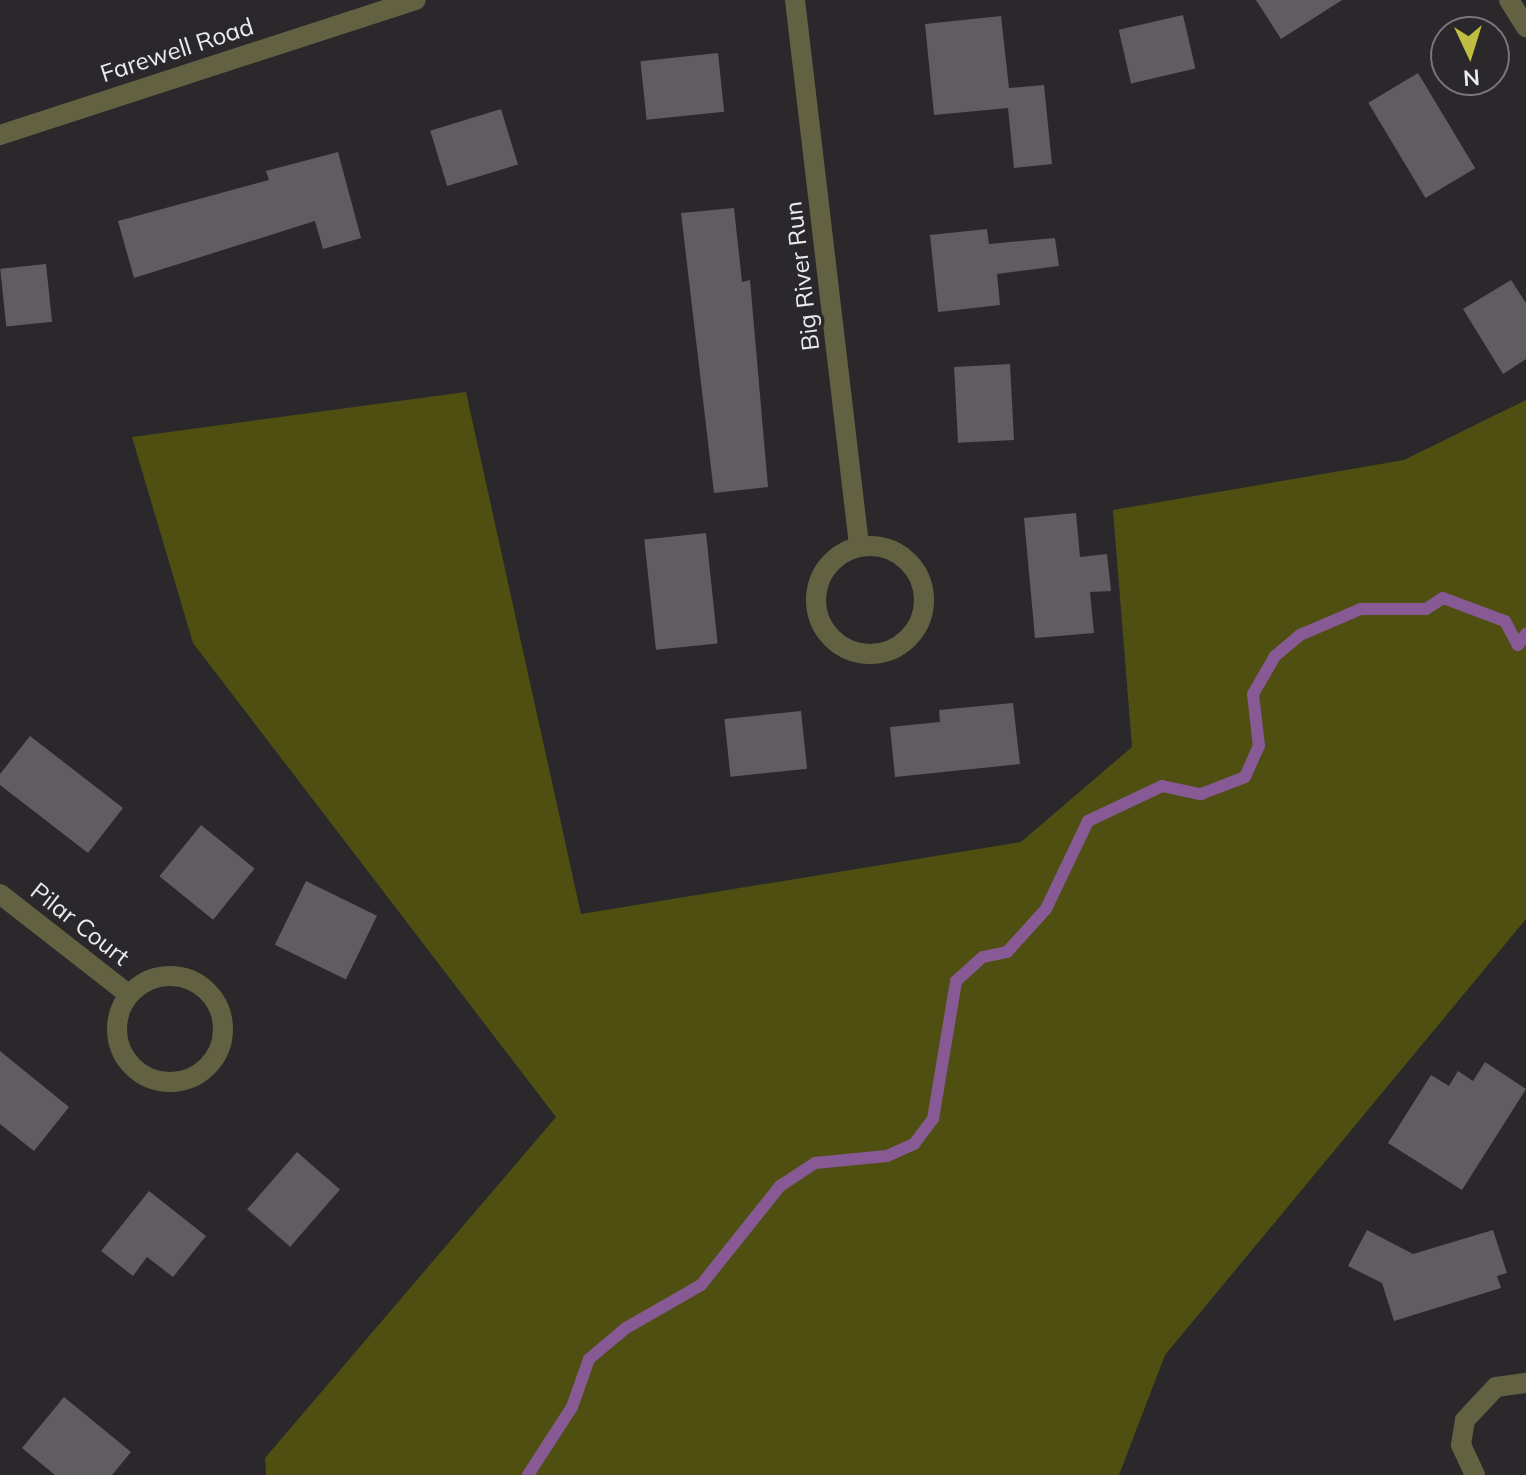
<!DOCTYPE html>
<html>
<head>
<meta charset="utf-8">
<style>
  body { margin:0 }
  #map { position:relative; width:1526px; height:1475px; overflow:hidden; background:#2a282b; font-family:Mulish,sans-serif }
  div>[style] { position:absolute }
  .green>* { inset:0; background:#4f4f12 }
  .stream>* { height:12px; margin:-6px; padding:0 6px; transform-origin:6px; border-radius:6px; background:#875a95 }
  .building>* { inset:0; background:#5f5d5f; transform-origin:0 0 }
  .minor>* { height:20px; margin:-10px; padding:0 10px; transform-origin:10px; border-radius:10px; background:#626243 }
  .minor>.ring { margin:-10px; padding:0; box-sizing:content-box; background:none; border:20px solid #626243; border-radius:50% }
  span { translate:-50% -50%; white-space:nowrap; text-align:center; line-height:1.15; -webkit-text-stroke:7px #2a282b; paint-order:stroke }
  .street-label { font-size:24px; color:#ecebed }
  .north { position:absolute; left:1430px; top:16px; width:80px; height:80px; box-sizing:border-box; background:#2a282b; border:2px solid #787679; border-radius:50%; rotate:176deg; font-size:22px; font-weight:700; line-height:32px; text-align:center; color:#ecebed }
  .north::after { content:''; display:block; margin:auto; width:28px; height:36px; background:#bfbe42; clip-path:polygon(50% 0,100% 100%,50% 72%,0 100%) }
</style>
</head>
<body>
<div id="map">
  <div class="green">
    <i style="clip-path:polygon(466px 392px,581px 914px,1021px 842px,1132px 747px,1113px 510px,1404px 460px,1526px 400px,1526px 919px,1165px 1355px,1119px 1475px,266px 1475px,265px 1458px,556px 1117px,193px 643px,132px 437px)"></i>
  </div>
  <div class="stream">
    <i style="left:528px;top:1475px;width:81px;rotate:-57.1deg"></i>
    <i style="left:572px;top:1407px;width:51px;rotate:-70.5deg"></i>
    <i style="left:589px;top:1359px;width:48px;rotate:-40deg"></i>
    <i style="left:626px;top:1328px;width:86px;rotate:-29.8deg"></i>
    <i style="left:701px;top:1285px;width:127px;rotate:-51.4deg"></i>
    <i style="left:780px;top:1186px;width:42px;rotate:-33.3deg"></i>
    <i style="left:815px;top:1163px;width:72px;rotate:-5.6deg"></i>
    <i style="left:887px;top:1156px;width:30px;rotate:-24deg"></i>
    <i style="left:914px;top:1144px;width:31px;rotate:-53deg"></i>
    <i style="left:933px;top:1119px;width:140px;rotate:-80.5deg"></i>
    <i style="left:956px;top:981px;width:36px;rotate:-42deg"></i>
    <i style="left:983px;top:957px;width:25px;rotate:-12deg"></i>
    <i style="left:1007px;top:952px;width:58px;rotate:-47.8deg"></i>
    <i style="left:1046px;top:909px;width:98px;rotate:-64.5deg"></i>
    <i style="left:1088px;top:821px;width:82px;rotate:-25.3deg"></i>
    <i style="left:1162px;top:786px;width:40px;rotate:12deg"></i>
    <i style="left:1201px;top:794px;width:47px;rotate:-21.1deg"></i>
    <i style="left:1245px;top:777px;width:34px;rotate:-66deg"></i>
    <i style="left:1259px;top:746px;width:52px;rotate:-96.6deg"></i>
    <i style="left:1253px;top:694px;width:44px;rotate:-59.9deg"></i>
    <i style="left:1275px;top:656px;width:33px;rotate:-40deg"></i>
    <i style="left:1300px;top:635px;width:66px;rotate:-23.1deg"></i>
    <i style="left:1361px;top:609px;width:65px"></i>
    <i style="left:1426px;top:609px;width:20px;rotate:-33deg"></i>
    <i style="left:1443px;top:598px;width:66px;rotate:20.4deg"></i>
    <i style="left:1505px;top:621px;width:27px;rotate:62deg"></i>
    <i style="left:1518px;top:645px;width:14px;rotate:-54deg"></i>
  </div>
  <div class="building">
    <i style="clip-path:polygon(1256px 0,1342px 0,1281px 39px)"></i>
    <i style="left:1183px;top:15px;width:55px;height:66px;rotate:77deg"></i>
    <i style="clip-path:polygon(1001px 16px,1009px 88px,1044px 85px,1052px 164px,1014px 168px,1008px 108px,934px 115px,925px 24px)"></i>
    <i style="left:718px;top:53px;width:59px;height:78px;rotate:84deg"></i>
    <i style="left:1418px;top:73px;width:111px;height:58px;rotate:59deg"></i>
    <i style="left:501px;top:109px;width:58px;height:74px;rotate:73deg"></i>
    <i style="clip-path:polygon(338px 152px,361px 238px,323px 249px,315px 221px,134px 278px,118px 221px,269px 180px,266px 171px)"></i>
    <i style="clip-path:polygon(734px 208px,742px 282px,750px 280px,768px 487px,714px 493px,681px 213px)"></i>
    <i style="clip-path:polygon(987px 229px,989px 244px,1055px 238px,1059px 266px,997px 274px,1000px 305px,938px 312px,930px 235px)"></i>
    <i style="left:46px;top:264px;width:58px;height:46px;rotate:84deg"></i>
    <i style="clip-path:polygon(1511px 280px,1526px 303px,1526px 359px,1503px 374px,1463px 309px)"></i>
    <i style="left:1010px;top:364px;width:76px;height:56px;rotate:87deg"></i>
    <i style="clip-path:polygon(1076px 513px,1080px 557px,1107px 554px,1111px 591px,1090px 592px,1094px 633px,1035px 638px,1024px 518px)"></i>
    <i style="left:706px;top:533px;width:111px;height:62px;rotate:84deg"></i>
    <i style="clip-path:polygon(1013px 703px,1020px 764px,895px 777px,890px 727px,940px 722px,939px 710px)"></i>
    <i style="left:801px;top:711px;width:58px;height:77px;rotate:84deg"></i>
    <i style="clip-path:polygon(30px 736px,123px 808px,88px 853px,0 785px,0 774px)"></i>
    <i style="left:201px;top:825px;width:69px;height:66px;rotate:39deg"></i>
    <i style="left:306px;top:881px;width:79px;height:71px;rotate:26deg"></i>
    <i style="clip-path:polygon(0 1051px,69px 1107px,34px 1151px,0 1124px)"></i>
    <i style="clip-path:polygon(1485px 1062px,1526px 1089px,1462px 1190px,1388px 1143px,1431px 1075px,1449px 1086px,1458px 1071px,1473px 1081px)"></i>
    <i style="left:297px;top:1152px;width:57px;height:76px;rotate:41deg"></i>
    <i style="clip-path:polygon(149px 1191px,206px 1236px,173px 1277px,147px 1257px,133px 1276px,101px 1251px)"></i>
    <i style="clip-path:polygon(1367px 1230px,1413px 1254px,1493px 1230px,1507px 1273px,1497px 1276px,1501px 1288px,1394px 1321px,1382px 1283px,1348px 1266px)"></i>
    <i style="clip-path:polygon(64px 1397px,131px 1452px,112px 1475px,55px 1475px,22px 1448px)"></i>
  </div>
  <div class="minor">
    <i style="left:795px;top:0;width:549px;rotate:83.3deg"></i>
    <i style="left:1509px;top:0;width:32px;rotate:58deg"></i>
    <i style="left:0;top:135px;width:437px;rotate:-18deg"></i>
    <i class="ring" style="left:816px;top:546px;width:88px;height:88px"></i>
    <i style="left:0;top:894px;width:162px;rotate:38deg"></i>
    <i class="ring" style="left:117px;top:976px;width:86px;height:86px"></i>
    <i style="left:1475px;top:1475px;width:33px;rotate:-115deg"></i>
    <i style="left:1461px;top:1445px;width:25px;rotate:-81deg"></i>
    <i style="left:1465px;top:1420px;width:45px;rotate:-46.8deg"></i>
    <i style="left:1496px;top:1387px;width:30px;rotate:-8deg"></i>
  </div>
  <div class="street-label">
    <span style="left:177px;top:50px;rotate:-18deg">Farewell Road</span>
    <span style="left:802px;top:276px;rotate:-97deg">Big River Run</span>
    <span style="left:80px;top:924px;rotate:38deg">Pilar Court</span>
  </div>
  <div class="north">N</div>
</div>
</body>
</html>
